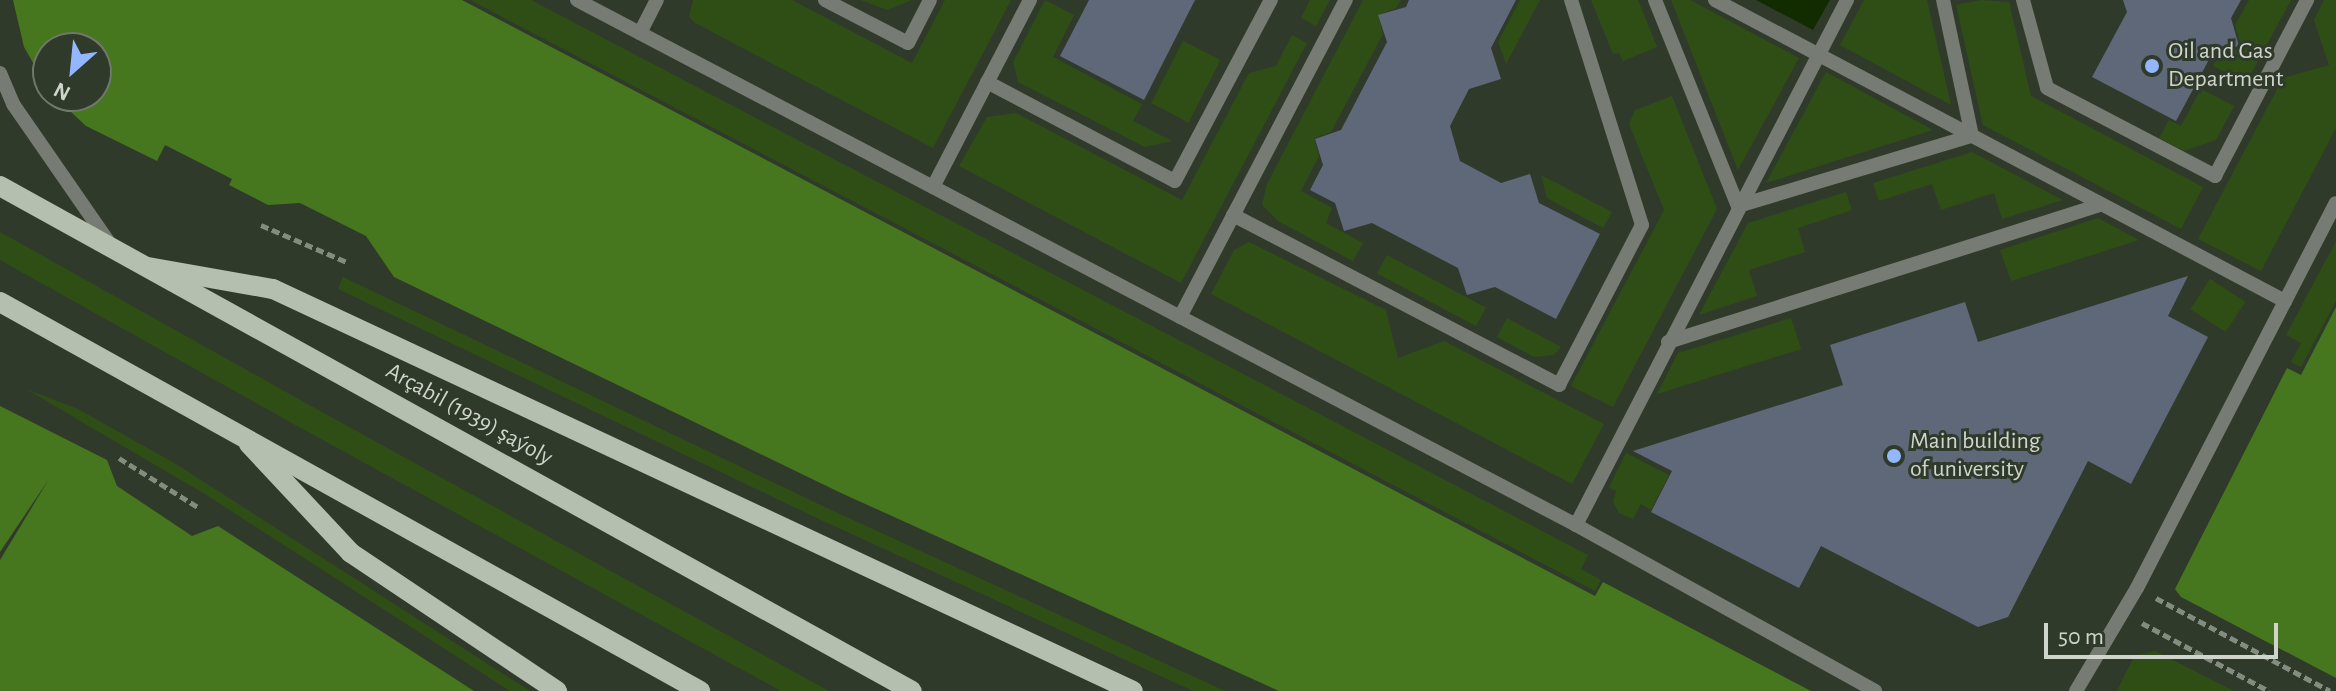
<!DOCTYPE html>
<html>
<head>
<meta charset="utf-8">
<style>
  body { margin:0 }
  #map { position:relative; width:2336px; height:691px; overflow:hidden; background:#303a2b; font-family:"Alegreya Sans",sans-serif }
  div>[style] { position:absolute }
  .green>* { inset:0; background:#2e4e15; transform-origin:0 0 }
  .forest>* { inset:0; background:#46761e }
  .water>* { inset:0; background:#122c00 }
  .building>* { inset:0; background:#5f6879 }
  .path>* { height:5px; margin-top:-2.5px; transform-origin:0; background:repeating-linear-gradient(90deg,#848c80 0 8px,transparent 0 12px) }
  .lane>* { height:14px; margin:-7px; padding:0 7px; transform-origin:7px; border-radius:7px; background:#767b74 }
  .primary>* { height:20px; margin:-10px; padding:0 10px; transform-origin:10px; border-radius:10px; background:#b5bfaf }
  .dots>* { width:22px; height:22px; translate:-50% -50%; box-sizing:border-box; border:4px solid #303a2b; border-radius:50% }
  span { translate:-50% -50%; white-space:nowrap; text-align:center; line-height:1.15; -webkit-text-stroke:6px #303a2b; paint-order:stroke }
  .poi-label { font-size:24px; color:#cfd5cc }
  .left { translate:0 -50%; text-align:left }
  .street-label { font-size:24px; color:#cfd5cc }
  .north { position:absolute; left:32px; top:32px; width:80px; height:80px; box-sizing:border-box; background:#303a2b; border:2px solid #70786b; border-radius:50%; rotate:207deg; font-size:22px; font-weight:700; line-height:32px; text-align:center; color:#cfd5cc }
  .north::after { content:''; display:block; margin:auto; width:28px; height:36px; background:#92b7fd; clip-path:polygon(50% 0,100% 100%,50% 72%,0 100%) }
  .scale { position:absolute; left:2044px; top:623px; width:234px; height:36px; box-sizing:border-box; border:4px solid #cfd5cc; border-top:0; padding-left:10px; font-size:24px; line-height:28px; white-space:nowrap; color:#cfd5cc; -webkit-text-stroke:6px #303a2b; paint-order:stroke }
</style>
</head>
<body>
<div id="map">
  <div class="green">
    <i style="clip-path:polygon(470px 0,531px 0,1588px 555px,1581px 569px,1601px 580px,1595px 591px)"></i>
    <i style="clip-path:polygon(693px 0,792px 0,912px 63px,945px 0,1011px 0,933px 148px,695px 23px,689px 17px)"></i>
    <i style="clip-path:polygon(861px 0,912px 0,887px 10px)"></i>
    <i style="clip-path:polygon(1045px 0,1074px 15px,1053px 57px,1142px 104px,1133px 121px,1172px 141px,1145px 147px,1018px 82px,1013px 62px)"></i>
    <i style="clip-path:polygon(1310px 0,1330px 0,1316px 26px,1301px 18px)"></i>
    <i style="clip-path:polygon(1363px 0,1401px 0,1396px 8px,1378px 15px,1383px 34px,1331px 132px,1314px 138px,1319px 156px,1301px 191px,1332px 208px,1326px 223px,1363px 243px,1353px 261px,1278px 221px,1262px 205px,1267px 184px)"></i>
    <i style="clip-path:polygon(1520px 0,1540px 0,1506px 64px,1498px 42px)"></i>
    <i style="clip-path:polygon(1591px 0,1638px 0,1657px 47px,1623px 61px,1619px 53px,1613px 54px)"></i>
    <i style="clip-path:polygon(1671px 0,1690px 0,1799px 58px,1738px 170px)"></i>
    <i style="clip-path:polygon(1864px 0,1927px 0,1951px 105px,1840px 45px)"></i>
    <i style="clip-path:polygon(1981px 0,2009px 2px,2031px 96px,2203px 187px,2181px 229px,1983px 125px,1956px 5px)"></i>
    <i style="clip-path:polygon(2249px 0,2291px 0,2246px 83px,2213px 66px,2220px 54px,2241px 47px,2235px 25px)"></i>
    <i style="clip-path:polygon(2324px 0,2336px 0,2336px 128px,2261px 271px,2198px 239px,2283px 78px,2329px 65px,2314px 20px)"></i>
    <i style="clip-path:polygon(1292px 35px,1307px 43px,1181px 283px,959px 166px,987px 117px,1016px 113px,1182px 200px,1249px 73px,1276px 66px)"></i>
    <i style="left:1183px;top:41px;width:42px;height:70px;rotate:27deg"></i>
    <i style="clip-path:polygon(1826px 72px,1933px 130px,1766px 183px)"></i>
    <i style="clip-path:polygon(2201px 89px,2234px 106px,2216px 140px,2184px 151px,2159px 138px,2169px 120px,2181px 126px)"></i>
    <i style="clip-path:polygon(1672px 96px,1717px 209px,1613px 407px,1571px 386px,1664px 210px,1629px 124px,1635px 110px)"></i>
    <i style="clip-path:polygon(1972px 152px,2063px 200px,2002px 219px,1994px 193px,1941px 210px,1932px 184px,1879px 201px,1873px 183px)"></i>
    <i style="clip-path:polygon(1541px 175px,1612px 212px,1603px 228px,1547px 198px)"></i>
    <i style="clip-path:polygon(1846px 192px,1852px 210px,1798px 228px,1805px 252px,1749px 270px,1757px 296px,1699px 315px,1748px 223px)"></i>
    <i style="clip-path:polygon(2098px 218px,2139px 240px,2011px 281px,2000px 250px)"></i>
    <i style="clip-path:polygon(0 232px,311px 406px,829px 691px,781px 691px,299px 427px,0 260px)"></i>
    <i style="clip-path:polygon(2336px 241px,2336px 301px,2301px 367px,2291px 362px,2301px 343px,2286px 335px)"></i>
    <i style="clip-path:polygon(1249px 242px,1386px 310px,1398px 358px,1444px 341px,1604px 424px,1572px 484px,1211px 294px,1234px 250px)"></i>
    <i style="left:1387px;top:255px;width:112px;height:21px;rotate:28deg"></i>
    <i style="clip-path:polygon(343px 277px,827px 508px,1225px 691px,1193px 691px,821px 520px,338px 289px)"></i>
    <i style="left:2210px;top:279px;width:42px;height:36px;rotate:33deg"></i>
    <i style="clip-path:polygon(1507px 318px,1561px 347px,1554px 355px,1534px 357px,1497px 337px)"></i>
    <i style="clip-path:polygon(1791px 318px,1801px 349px,1657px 394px,1678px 353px)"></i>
    <i style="clip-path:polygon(26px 389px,78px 409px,176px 464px,530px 691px,510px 691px,208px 496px)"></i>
    <i style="clip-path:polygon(1626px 453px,1669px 475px,1651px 510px,1641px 504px,1633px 519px,1619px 513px,1613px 502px,1616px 491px,1609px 487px)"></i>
    <i style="clip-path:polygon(2155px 651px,2234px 691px,2117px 691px,2134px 656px)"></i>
  </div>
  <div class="forest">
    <i style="clip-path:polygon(13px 0,462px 0,1595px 596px,1603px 582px,1811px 691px,1279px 691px,841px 493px,394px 277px,366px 236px,300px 203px,268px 205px,229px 185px,232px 179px,165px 145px,157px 161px,86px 126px,54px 96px,96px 96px,96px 48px,48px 48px,48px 89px,24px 47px)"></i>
    <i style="clip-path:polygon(2336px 307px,2336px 678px,2181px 597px,2175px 589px,2287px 368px,2301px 375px)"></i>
    <i style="clip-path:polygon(0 406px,107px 460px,117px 486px,192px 536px,218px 526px,474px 691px,0 691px,0 560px,49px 479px,0 552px)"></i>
  </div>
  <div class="water">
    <i style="clip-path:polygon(1756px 0,1830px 0,1813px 30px)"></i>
  </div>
  <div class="building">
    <i style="clip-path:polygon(1089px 0,1195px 0,1144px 100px,1060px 56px)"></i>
    <i style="clip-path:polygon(1409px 0,1516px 0,1491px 48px,1501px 79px,1469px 89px,1450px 126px,1460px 161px,1501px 183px,1530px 174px,1539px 203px,1600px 234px,1556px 319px,1495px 287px,1467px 295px,1458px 268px,1372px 223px,1344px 231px,1335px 203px,1310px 190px,1323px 165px,1315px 139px,1341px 130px,1387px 42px,1378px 15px,1406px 7px)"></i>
    <i style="clip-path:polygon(2123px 0,2241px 0,2231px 18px,2239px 46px,2212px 54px,2176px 121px,2092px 77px,2127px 12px)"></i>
    <i style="clip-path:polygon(2188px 276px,2168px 316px,2208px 337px,2131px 484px,2088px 461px,2008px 617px,1978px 627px,1821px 546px,1799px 588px,1651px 512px,1672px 471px,1633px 451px,1843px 385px,1830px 345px,1965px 302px,1978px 342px)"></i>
  </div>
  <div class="path">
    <i style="left:261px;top:225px;width:94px;rotate:23.3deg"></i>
    <i style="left:119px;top:458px;width:93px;rotate:31.8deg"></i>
    <i style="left:2156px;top:598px;width:197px;rotate:28.1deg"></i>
    <i style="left:2142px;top:623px;width:144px;rotate:28.2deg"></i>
  </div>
  <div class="lane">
    <i style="left:577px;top:0;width:1129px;rotate:27.72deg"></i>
    <i style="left:1576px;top:525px;width:342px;rotate:29deg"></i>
    <i style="left:825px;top:0;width:93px;rotate:27.4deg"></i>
    <i style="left:908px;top:43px;width:48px;rotate:-62.9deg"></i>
    <i style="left:1655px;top:0;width:222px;rotate:68.1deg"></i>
    <i style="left:1738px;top:206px;width:244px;rotate:-16.7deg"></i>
    <i style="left:1972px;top:136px;width:139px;rotate:-102deg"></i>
    <i style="left:1715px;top:0;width:645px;rotate:27.84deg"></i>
    <i style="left:2023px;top:0;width:91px;rotate:74.7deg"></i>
    <i style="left:2047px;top:88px;width:190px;rotate:27.6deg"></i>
    <i style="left:2215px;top:176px;width:199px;rotate:-62.4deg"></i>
    <i style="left:640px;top:33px;width:37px;rotate:-63deg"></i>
    <i style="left:0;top:73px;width:34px;rotate:67deg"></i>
    <i style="left:13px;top:104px;width:170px;rotate:55.3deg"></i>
    <i style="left:987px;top:82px;width:212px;rotate:27.8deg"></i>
    <i style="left:1175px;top:181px;width:205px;rotate:-62.1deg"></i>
    <i style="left:933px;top:187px;width:211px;rotate:-62.6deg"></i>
    <i style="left:1233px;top:215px;width:368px;rotate:27.5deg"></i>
    <i style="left:1559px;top:385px;width:180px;rotate:-62.6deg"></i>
    <i style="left:1642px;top:225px;width:236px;rotate:-107.5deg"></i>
    <i style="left:1180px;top:317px;width:358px;rotate:-62.4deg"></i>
    <i style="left:1668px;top:342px;width:455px;rotate:-17.6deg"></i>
    <i style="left:1576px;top:525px;width:591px;rotate:-62.7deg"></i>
    <i style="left:2076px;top:691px;width:120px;rotate:-59.4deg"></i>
    <i style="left:2137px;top:588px;width:433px;rotate:-62.7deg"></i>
  </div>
  <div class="primary">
    <i style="left:0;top:186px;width:1042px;rotate:28.97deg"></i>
    <i style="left:148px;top:267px;width:127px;rotate:10deg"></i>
    <i style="left:273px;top:289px;width:949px;rotate:25.05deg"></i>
    <i style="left:0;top:302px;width:801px;rotate:29.06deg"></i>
    <i style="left:249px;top:444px;width:149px;rotate:46.9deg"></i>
    <i style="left:351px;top:553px;width:248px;rotate:33.8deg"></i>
  </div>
  <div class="dots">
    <i style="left:2152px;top:66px;background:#92b7fd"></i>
    <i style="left:1894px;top:456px;background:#92b7fd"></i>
  </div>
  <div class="poi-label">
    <span class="left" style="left:2168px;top:66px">Oil and Gas<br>Department</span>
    <span class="left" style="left:1910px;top:456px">Main building<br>of university</span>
  </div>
  <div class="street-label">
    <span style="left:469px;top:415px;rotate:29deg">Arçabil (1939) şaýoly</span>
  </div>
  <div class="north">N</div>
  <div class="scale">50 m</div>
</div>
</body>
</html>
